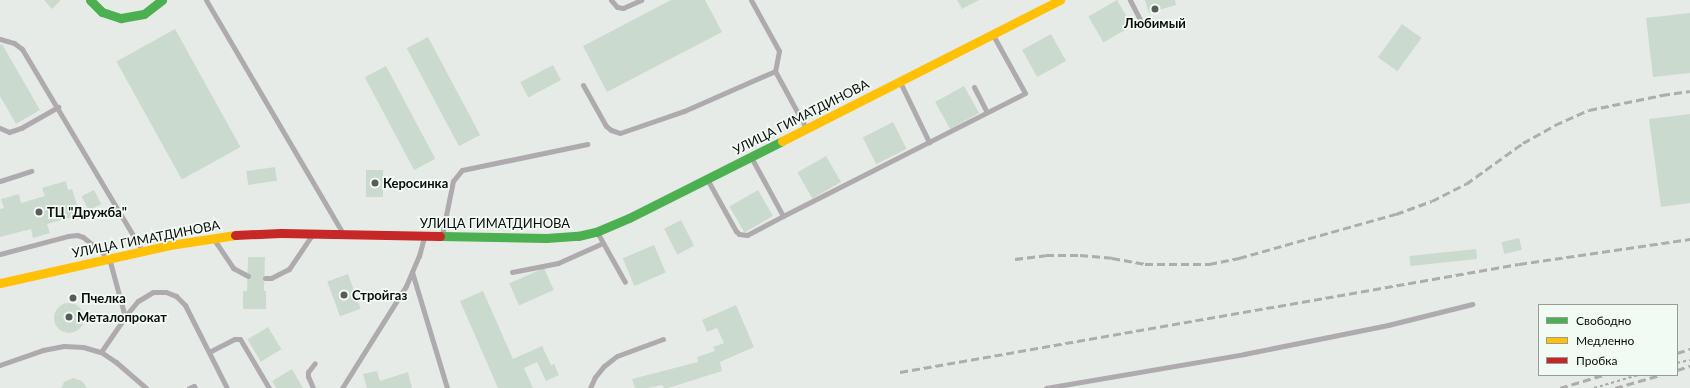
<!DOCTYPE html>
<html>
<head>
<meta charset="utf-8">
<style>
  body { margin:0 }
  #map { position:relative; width:1690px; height:388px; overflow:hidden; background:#e6ebe7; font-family:Lato,sans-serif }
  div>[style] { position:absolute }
  .building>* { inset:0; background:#cbdacf; transform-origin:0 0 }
  .round { border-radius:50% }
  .path>* { height:2px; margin-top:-1px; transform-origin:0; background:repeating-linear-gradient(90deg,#a9a7a8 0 3px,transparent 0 6px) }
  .lane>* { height:5px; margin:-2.5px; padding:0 2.5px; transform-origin:2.5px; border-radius:2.5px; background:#afaaad }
  .fast>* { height:9px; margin:-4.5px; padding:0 4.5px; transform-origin:4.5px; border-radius:4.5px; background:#4caf50 }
  .slow>* { height:9px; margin:-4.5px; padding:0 4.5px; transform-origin:4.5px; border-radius:4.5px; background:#ffc107 }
  .jam>* { height:9px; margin:-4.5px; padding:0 4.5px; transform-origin:4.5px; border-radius:4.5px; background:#c62828 }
  .rail>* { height:3px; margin-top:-1.5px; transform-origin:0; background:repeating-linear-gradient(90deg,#acadac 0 8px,transparent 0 12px) }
  .dots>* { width:11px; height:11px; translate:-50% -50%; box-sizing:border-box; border:2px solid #f2faf4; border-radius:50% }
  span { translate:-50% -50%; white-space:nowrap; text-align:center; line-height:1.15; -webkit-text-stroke:3.5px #f2faf4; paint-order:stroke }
  .poi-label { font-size:13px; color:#0b0e0c; font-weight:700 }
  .left { translate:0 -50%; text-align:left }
  .street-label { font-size:13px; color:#0b0e0c }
  .legend { position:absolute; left:1538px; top:304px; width:140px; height:72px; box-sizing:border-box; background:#f2faf4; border:1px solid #969c97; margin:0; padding:5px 7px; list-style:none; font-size:12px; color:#0b0e0c }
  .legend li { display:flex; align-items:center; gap:8px; height:20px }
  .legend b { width:20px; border:1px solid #969c97 }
</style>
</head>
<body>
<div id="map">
  <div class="building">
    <i style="clip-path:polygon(44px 0,61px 0,52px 9px)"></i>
    <i style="clip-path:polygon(671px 0,705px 0,722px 32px,607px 92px,583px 46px)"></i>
    <i style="clip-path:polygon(957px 0,979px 0,962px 9px)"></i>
    <i style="left:1117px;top:0;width:30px;height:33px;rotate:60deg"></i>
    <i style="clip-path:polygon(1145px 0,1175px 0,1176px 5px,1149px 13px)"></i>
    <i style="clip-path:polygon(1690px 13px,1690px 73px,1653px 77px,1646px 18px)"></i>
    <i style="left:1402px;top:24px;width:24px;height:41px;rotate:36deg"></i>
    <i style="left:175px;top:29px;width:135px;height:67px;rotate:61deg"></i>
    <i style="left:1051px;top:34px;width:31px;height:33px;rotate:61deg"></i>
    <i style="left:428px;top:37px;width:111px;height:24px;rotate:62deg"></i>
    <i style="clip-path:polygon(2px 44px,40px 110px,16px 124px,0 96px,0 45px)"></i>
    <i style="left:553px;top:65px;width:17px;height:37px;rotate:62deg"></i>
    <i style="left:386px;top:66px;width:105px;height:24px;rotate:62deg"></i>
    <i style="left:964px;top:86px;width:31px;height:33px;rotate:61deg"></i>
    <i style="clip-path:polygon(1690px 114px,1690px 203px,1661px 207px,1649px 119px)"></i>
    <i style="left:893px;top:122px;width:30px;height:34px;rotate:63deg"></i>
    <i style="left:826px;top:156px;width:30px;height:33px;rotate:60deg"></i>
    <i style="left:275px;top:167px;width:14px;height:29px;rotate:82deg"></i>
    <i style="left:366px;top:170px;width:17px;height:27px"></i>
    <i style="clip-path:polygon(66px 181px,68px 190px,72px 189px,80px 215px,47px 224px,50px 233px,33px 238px,31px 229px,0 237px,0 209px,4px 208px,1px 199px,19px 194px,21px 203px,45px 196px,42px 188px)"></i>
    <i style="left:94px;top:190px;width:16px;height:14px;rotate:63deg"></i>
    <i style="left:758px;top:190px;width:30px;height:33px;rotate:60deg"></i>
    <i style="left:681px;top:220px;width:29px;height:19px;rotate:63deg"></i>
    <i style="left:1519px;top:238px;width:12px;height:18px;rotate:76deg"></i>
    <i style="left:654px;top:245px;width:30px;height:34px;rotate:67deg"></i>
    <i style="left:1476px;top:249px;width:10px;height:67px;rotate:84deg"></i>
    <i style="clip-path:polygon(248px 257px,265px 257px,264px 291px,266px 291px,266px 309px,243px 309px,243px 291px,247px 291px)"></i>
    <i style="left:544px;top:268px;width:24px;height:38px;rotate:66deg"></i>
    <i style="left:348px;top:274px;width:37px;height:22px;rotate:70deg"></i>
    <i style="clip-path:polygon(483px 291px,513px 359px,542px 346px,551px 365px,554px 364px,559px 375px,546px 381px,537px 362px,524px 368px,533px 388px,498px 388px,460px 301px)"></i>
    <i style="clip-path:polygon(76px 294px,78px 299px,69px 302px,68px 297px)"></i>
    <i class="round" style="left:54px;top:303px;width:30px;height:30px"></i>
    <i style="clip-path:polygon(736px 305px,754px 347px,720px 362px,722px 371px,668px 388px,664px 388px,662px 385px,648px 388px,635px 388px,632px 379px,698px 362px,697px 357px,715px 351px,713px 347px,724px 343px,717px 328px,707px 332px,702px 320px)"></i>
    <i style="left:268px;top:327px;width:26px;height:24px;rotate:59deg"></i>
    <i style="clip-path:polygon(292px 369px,303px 388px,276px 388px,272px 381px)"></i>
    <i style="clip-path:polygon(377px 371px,380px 381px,408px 372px,412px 388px,367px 388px,363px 374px)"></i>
    <i style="clip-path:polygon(73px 378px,82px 381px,87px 388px,61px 388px,64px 382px)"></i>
  </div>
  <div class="path">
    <i style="left:1677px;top:363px;width:13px;rotate:-13deg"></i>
    <i style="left:1594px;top:388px;width:46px;rotate:-16.5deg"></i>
  </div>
  <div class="lane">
    <i style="left:206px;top:0;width:269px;rotate:59.6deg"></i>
    <i style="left:611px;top:0;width:9px;rotate:49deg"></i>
    <i style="left:617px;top:7px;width:6px;rotate:9deg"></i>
    <i style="left:623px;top:8px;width:20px;rotate:-24deg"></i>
    <i style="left:751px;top:0;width:58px;rotate:61.2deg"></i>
    <i style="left:779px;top:51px;width:20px;rotate:101deg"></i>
    <i style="left:775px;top:71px;width:65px;rotate:61.5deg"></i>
    <i style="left:1130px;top:0;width:22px;rotate:63deg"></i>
    <i style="left:0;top:39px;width:15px;rotate:16deg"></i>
    <i style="left:14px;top:43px;width:10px;rotate:37deg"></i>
    <i style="left:22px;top:49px;width:234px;rotate:59.2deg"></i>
    <i style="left:900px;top:82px;width:67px;rotate:64.2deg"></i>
    <i style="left:583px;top:85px;width:47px;rotate:60.7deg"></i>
    <i style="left:606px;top:126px;width:6px;rotate:39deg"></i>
    <i style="left:611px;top:130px;width:9px;rotate:18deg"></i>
    <i style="left:620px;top:133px;width:68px;rotate:-19deg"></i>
    <i style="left:684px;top:111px;width:99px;rotate:-23.7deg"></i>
    <i style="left:974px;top:87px;width:28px;rotate:63deg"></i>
    <i style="left:0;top:128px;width:10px;rotate:24deg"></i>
    <i style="left:9px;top:132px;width:13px;rotate:-18deg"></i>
    <i style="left:21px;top:128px;width:43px;rotate:-29.6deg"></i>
    <i style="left:751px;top:157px;width:67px;rotate:61.5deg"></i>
    <i style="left:707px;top:179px;width:60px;rotate:60.9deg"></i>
    <i style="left:736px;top:231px;width:4px;rotate:45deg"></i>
    <i style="left:739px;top:234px;width:8px;rotate:7deg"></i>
    <i style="left:747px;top:235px;width:41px;rotate:-27.8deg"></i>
    <i style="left:783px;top:216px;width:271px;rotate:-26.9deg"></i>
    <i style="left:1025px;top:93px;width:66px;rotate:-118.9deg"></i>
    <i style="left:0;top:181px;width:33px;rotate:-18deg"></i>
    <i style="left:597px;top:232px;width:57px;rotate:60.8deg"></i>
    <i style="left:442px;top:235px;width:55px;rotate:-78.5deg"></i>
    <i style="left:453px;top:181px;width:14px;rotate:-51deg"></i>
    <i style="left:462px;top:170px;width:128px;rotate:-11.7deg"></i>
    <i style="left:213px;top:238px;width:36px;rotate:56deg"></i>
    <i style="left:233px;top:268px;width:17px;rotate:28deg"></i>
    <i style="left:0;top:254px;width:70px;rotate:-14.8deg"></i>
    <i style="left:68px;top:236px;width:9px;rotate:-6deg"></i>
    <i style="left:77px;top:235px;width:6px;rotate:18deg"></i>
    <i style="left:83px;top:237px;width:33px;rotate:39deg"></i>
    <i style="left:109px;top:258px;width:61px;rotate:74.8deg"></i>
    <i style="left:412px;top:272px;width:121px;rotate:73.2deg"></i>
    <i style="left:512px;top:272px;width:47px;rotate:-11.1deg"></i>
    <i style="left:558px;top:263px;width:49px;rotate:-24deg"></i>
    <i style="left:265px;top:278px;width:6px"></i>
    <i style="left:271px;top:278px;width:20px;rotate:-27deg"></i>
    <i style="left:289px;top:269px;width:40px;rotate:-56deg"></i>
    <i style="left:101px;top:352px;width:46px;rotate:-55.6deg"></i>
    <i style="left:127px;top:314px;width:17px;rotate:-50deg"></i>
    <i style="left:138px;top:301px;width:17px;rotate:-31deg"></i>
    <i style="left:153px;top:292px;width:13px"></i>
    <i style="left:166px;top:292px;width:11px;rotate:22deg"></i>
    <i style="left:176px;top:296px;width:13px;rotate:45deg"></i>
    <i style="left:185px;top:305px;width:93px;rotate:63.2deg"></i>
    <i style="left:209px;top:352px;width:29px;rotate:-27deg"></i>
    <i style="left:235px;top:339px;width:5px"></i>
    <i style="left:240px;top:339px;width:57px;rotate:59.4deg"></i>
    <i style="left:0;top:365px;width:46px;rotate:-19.2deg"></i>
    <i style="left:43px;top:350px;width:21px;rotate:-11deg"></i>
    <i style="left:64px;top:346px;width:19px;rotate:3deg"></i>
    <i style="left:83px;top:347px;width:19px;rotate:16deg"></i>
    <i style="left:101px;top:352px;width:18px;rotate:34deg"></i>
    <i style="left:116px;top:362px;width:40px;rotate:41deg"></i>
    <i style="left:189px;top:388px;width:5px;rotate:-22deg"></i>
    <i style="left:194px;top:386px;width:2px;rotate:63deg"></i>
    <i style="left:313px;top:388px;width:13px;rotate:-113deg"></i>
    <i style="left:308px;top:376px;width:4px;rotate:-90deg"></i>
    <i style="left:308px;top:372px;width:11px;rotate:-52deg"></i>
    <i style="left:342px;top:388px;width:120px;rotate:-57.9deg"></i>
    <i style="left:406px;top:286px;width:33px;rotate:-67deg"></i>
    <i style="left:419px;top:256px;width:20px;rotate:-75deg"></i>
    <i style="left:590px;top:388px;width:12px;rotate:-66deg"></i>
    <i style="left:595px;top:377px;width:14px;rotate:-51deg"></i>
    <i style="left:604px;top:366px;width:16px;rotate:-38deg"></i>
    <i style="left:617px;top:356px;width:49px;rotate:-20.3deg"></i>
    <i style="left:1046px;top:388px;width:201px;rotate:-9.7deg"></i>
    <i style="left:1244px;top:354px;width:147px;rotate:-11.4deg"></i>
    <i style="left:1388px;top:325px;width:87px;rotate:-14deg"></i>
  </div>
  <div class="fast">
    <i style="left:90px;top:0;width:17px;rotate:45deg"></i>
    <i style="left:102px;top:12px;width:20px;rotate:18deg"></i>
    <i style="left:121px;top:18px;width:23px;rotate:-10deg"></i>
    <i style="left:144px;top:14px;width:23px;rotate:-38deg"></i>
    <i style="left:440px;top:236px;width:106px;rotate:1.1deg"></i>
    <i style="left:546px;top:238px;width:32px;rotate:-4deg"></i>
    <i style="left:578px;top:236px;width:18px;rotate:-13deg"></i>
    <i style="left:596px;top:232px;width:36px;rotate:-23deg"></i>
    <i style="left:629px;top:218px;width:171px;rotate:-26.7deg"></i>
  </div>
  <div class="slow">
    <i style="left:782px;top:141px;width:312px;rotate:-26.9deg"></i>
    <i style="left:0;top:283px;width:174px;rotate:-12.6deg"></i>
    <i style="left:170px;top:245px;width:66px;rotate:-8.7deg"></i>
  </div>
  <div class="jam">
    <i style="left:235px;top:235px;width:46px;rotate:-2.5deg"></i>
    <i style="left:281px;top:233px;width:159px;rotate:1.1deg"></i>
  </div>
  <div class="rail">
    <i style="left:1015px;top:259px;width:31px;rotate:-7deg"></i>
    <i style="left:1046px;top:255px;width:34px"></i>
    <i style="left:1080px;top:255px;width:32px;rotate:5deg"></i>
    <i style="left:1112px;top:258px;width:34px;rotate:10deg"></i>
    <i style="left:1145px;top:264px;width:64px"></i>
    <i style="left:1209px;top:264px;width:31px;rotate:-11deg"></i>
    <i style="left:1239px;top:258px;width:163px;rotate:-15.7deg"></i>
    <i style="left:1396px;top:214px;width:38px;rotate:-20deg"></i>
    <i style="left:1432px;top:201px;width:38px;rotate:-27deg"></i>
    <i style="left:1466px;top:184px;width:70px;rotate:-35.7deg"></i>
    <i style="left:1523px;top:143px;width:37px;rotate:-29deg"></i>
    <i style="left:1555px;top:125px;width:37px;rotate:-24deg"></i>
    <i style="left:1589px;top:110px;width:75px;rotate:-11.6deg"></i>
    <i style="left:1662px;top:95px;width:28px;rotate:-8deg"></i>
    <i style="left:1677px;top:353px;width:14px;rotate:-17deg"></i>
    <i style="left:1677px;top:370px;width:14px;rotate:-17deg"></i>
    <i style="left:900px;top:372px;width:628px;rotate:-9.9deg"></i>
    <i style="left:1519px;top:264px;width:173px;rotate:-8.3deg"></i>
    <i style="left:1560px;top:388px;width:45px;rotate:-16.8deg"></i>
    <i style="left:1615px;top:388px;width:47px;rotate:-16.1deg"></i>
  </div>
  <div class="dots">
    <i style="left:1155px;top:9px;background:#585b59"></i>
    <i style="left:375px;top:183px;background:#585b59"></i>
    <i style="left:39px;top:212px;background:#585b59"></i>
    <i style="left:344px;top:295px;background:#585b59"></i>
    <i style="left:73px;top:298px;background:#585b59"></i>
    <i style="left:69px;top:317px;background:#585b59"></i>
  </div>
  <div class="poi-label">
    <span style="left:1155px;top:23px">Любимый</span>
    <span class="left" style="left:383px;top:183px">Керосинка</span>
    <span class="left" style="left:47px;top:212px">ТЦ "Дружба"</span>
    <span class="left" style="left:352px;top:295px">Стройгаз</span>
    <span class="left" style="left:81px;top:298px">Пчелка</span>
    <span class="left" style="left:77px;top:317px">Металопрокат</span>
  </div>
  <div class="street-label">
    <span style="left:801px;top:117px;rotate:-27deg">УЛИЦА ГИМАТДИНОВА</span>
    <span style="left:495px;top:223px">УЛИЦА ГИМАТДИНОВА</span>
    <span style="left:146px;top:239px;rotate:-11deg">УЛИЦА ГИМАТДИНОВА</span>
  </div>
  <ul class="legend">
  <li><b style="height:5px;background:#4caf50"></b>Свободно</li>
  <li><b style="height:5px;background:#ffc107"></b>Медленно</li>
  <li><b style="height:5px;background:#c62828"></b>Пробка</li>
  </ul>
</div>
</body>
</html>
